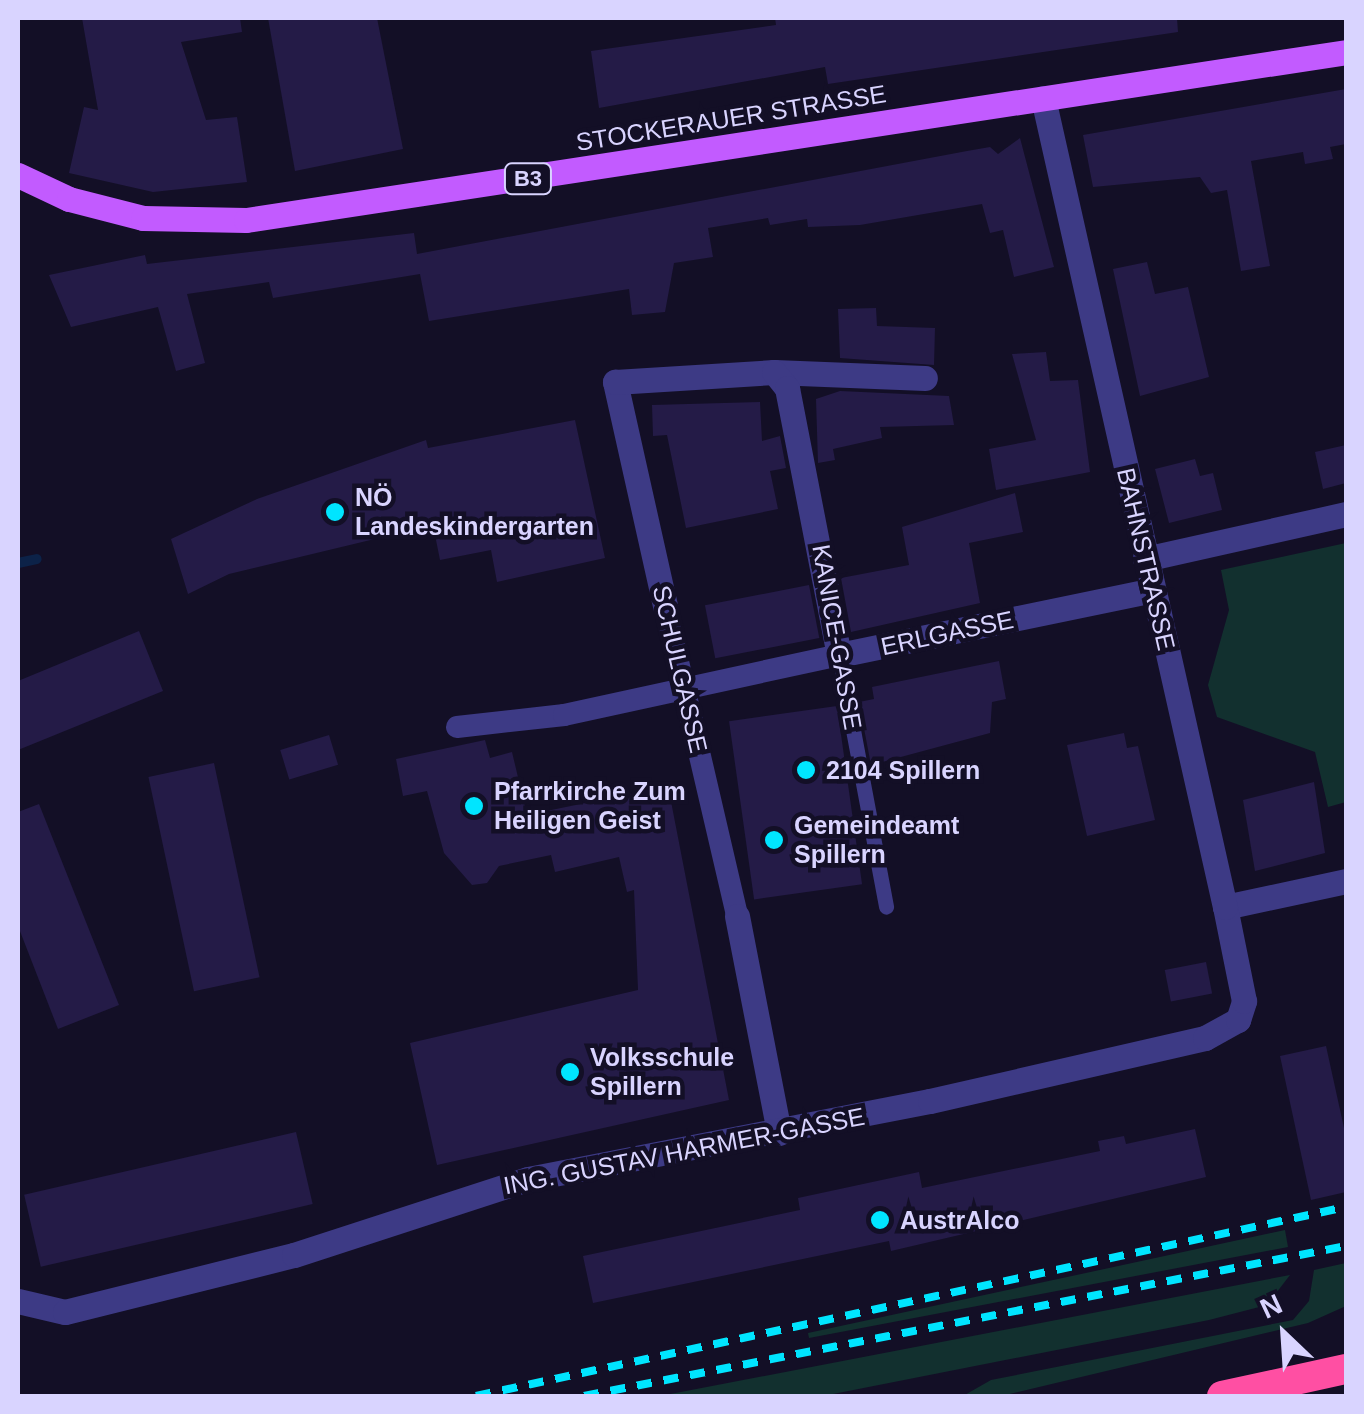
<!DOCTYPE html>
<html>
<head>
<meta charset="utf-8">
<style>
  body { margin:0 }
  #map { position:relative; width:1364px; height:1414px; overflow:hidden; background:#130f26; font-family:Arial,sans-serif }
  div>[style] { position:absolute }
  .green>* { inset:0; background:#12302f }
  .stream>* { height:10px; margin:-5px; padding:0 5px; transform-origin:5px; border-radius:5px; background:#0c2248 }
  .building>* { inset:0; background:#241b47; transform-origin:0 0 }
  .service>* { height:15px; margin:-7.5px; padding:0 7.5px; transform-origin:7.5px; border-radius:7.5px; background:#3d3a85 }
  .pedestrian>* { height:22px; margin:-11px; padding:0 11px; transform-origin:11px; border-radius:11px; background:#3d3a85 }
  .minor>* { height:25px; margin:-12.5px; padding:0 12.5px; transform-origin:12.5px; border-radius:12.5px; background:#3d3a85 }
  .primary>* { height:25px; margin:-12.5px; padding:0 12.5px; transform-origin:12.5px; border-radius:12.5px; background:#c25bff }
  .motorway>* { height:30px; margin:-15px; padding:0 15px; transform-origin:15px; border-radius:15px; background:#ff4fa3 }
  .rail>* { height:8px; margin-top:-4px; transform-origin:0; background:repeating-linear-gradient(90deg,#00e5ff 0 15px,transparent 0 27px) }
  .dots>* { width:28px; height:28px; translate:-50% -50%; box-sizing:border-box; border:5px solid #130f26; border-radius:50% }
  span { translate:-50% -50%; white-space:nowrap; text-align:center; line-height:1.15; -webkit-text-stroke:9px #130f26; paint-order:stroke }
  .shield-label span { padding:2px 8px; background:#130f26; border:2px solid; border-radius:8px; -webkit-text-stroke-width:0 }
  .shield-label { font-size:22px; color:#d9d4ff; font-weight:700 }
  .street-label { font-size:25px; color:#d9d4ff }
  .poi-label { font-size:25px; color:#d9d4ff; font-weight:700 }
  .left { translate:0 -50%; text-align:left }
  .frame { position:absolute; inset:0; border:20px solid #d9d4ff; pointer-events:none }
  .north { position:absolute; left:1234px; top:1284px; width:100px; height:100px; -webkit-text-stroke:8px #130f26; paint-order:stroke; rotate:335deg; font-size:28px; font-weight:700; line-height:40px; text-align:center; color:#d9d4ff }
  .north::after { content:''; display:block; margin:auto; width:35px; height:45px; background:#d9d4ff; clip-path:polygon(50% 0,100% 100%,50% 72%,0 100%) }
</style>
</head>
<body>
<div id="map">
  <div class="green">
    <i style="clip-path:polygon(1346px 543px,1346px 802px,1328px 807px,1315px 752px,1217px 717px,1208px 685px,1229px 610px,1221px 570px)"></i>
    <i style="clip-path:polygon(1285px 1230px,1288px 1247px,809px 1338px,808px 1333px)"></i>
    <i style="clip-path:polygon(1346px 1263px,1346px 1306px,1308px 1323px,1001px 1396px,963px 1396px,991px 1380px,1293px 1320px,1309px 1301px,1314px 1270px)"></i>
    <i style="clip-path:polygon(1290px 1275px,1267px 1305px,1209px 1320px,823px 1396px,660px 1396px)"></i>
  </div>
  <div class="stream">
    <i style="left:18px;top:563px;width:19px;rotate:-12deg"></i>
  </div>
  <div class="building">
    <i style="clip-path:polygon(82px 18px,240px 18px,242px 32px,181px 42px,206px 120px,237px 117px,247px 182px,153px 192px,69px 173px,84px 107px,98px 110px)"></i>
    <i style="clip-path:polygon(268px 18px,377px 18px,403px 149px,295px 171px)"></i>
    <i style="clip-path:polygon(775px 18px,1177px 18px,1178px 32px,828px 84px,825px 67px,599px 108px,591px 51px,776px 25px)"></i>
    <i style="clip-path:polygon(1346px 89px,1346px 144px,1330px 147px,1333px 159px,1305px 164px,1303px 152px,1251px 161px,1270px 266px,1241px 271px,1227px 190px,1211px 193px,1200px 177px,1093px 187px,1083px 135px)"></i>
    <i style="clip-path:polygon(1020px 138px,1054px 267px,1014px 277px,1003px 230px,990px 233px,982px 204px,860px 225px,808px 227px,807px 219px,770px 225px,768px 218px,708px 228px,713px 257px,674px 263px,665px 312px,632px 315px,629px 289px,429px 321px,420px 274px,273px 298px,269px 282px,187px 294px,205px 363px,176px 371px,158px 307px,71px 327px,49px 275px,145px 255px,147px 264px,414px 233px,417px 254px,967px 151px,990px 147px,998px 154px)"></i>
    <i style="clip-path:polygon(1147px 262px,1155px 294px,1188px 287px,1209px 377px,1140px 396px,1113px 269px)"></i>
    <i style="clip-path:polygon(876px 308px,877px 326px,935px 328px,934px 365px,840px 358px,838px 309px)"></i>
    <i style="clip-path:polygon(1046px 352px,1050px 381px,1078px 380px,1090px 472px,996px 490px,989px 449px,1036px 440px,1012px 354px)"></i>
    <i style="clip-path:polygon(840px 391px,949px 396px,954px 425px,880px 427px,882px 438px,833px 449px,835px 460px,818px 463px,816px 399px)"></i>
    <i style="clip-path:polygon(760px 402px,762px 441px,780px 436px,786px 468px,770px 471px,778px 509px,686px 528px,667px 435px,653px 436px,652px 405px)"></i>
    <i style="clip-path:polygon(575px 420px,605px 558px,497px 582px,491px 550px,440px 560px,433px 525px,229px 574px,188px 594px,171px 539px,257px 499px,426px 440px,428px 448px)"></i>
    <i style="clip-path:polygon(1346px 445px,1346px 483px,1323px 489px,1315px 452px)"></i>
    <i style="clip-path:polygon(1195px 459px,1200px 476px,1213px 473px,1222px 510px,1169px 523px,1155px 469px)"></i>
    <i style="clip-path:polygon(1015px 493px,1023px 532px,969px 543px,980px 603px,851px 632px,841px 578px,909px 565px,902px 527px)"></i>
    <i style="left:809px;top:585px;width:54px;height:106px;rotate:79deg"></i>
    <i style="clip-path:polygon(139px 631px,163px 691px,18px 750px,18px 681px)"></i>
    <i style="clip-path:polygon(999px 661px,1006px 699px,992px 702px,990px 733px,871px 765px,859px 702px,874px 699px,872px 687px)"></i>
    <i style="left:837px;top:706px;width:180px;height:109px;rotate:82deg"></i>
    <i style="clip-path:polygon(1124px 733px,1127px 748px,1138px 746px,1155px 820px,1087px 836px,1067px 745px)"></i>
    <i style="left:329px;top:735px;width:31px;height:51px;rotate:73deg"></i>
    <i style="clip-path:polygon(485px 740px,490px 758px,512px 752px,527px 815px,668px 786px,729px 1100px,437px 1165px,410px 1043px,638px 990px,634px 890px,627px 892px,619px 857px,555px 872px,551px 855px,499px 866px,487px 883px,472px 885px,444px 853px,427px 791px,403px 796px,396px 759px)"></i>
    <i style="left:214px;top:763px;width:219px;height:67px;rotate:78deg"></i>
    <i style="clip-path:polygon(1314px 782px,1325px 853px,1255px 871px,1243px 800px)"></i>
    <i style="clip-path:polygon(39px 804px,119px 1005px,58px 1029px,18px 926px,18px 812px)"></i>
    <i style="left:1206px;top:962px;width:32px;height:42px;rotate:79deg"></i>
    <i style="clip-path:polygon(1326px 1046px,1346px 1137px,1346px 1192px,1311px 1200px,1280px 1056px)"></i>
    <i style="clip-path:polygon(1195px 1129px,1206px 1177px,891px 1251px,889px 1241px,593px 1303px,583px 1256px,800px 1210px,798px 1198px,919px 1172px,922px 1188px,1100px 1151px,1098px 1141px,1124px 1136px,1126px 1144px)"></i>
    <i style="left:296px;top:1132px;width:74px;height:279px;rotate:77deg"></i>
  </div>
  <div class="service">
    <i style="left:839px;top:655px;width:256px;rotate:79.4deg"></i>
  </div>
  <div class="pedestrian">
    <i style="left:666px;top:610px;width:314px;rotate:76.9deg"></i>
    <i style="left:457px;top:727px;width:108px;rotate:-6.4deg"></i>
    <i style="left:564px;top:715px;width:281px;rotate:-12.3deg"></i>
  </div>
  <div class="minor">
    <i style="left:774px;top:372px;width:151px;rotate:2.3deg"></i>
    <i style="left:1145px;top:559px;width:206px;rotate:-12.6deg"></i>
    <i style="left:666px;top:610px;width:234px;rotate:-102.6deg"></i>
    <i style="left:615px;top:382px;width:159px;rotate:-3.6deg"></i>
    <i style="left:774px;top:372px;width:21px;rotate:51deg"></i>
    <i style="left:787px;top:388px;width:272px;rotate:79deg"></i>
    <i style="left:839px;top:655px;width:321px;rotate:-11.7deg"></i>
    <i style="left:1225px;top:907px;width:124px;rotate:-12.1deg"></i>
    <i style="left:737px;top:916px;width:221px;rotate:79deg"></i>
    <i style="left:18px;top:1301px;width:48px;rotate:13.2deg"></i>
    <i style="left:65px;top:1312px;width:236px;rotate:-14deg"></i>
    <i style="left:294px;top:1255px;width:246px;rotate:-18deg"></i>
    <i style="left:528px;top:1179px;width:409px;rotate:-11deg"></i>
    <i style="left:930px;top:1101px;width:282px;rotate:-12.9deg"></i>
    <i style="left:1205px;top:1038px;width:38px;rotate:-29deg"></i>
    <i style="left:1238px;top:1020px;width:20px;rotate:-72deg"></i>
    <i style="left:1244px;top:1001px;width:96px;rotate:-101.4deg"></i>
    <i style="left:1225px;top:907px;width:829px;rotate:-102.68deg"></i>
  </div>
  <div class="primary">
    <i style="left:18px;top:175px;width:56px;rotate:25.2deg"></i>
    <i style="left:69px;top:199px;width:76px;rotate:14.4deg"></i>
    <i style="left:143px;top:218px;width:103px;rotate:1.1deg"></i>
    <i style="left:246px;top:220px;width:1113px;rotate:-8.68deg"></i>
  </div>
  <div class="motorway">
    <i style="left:1222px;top:1396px;width:127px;rotate:-12.3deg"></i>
  </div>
  <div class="rail">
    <i style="left:476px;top:1396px;width:890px;rotate:-12.26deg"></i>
    <i style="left:584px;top:1396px;width:777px;rotate:-11.14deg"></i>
  </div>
  <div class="dots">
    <i style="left:335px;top:512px;background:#00e5ff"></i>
    <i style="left:806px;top:770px;background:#00e5ff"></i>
    <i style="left:474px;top:806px;background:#00e5ff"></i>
    <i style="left:774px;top:840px;background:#00e5ff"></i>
    <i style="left:570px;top:1072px;background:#00e5ff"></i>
    <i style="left:880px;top:1220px;background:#00e5ff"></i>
  </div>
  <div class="shield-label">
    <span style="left:528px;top:179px">B3</span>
  </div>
  <div class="street-label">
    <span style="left:731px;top:118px;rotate:-9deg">STOCKERAUER STRASSE</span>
    <span style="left:1146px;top:559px;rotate:77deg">BAHNSTRASSE</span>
    <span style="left:947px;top:633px;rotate:-12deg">ERLGASSE</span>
    <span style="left:837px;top:637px;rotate:80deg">KANICE-GASSE</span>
    <span style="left:680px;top:669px;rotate:77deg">SCHULGASSE</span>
    <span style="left:684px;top:1151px;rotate:-11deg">ING. GUSTAV HARMER-GASSE</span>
  </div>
  <div class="poi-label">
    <span class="left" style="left:355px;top:512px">NÖ<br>Landeskindergarten</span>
    <span class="left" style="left:826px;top:770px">2104 Spillern</span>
    <span class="left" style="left:494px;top:806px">Pfarrkirche Zum<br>Heiligen Geist</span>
    <span class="left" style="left:794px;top:840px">Gemeindeamt<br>Spillern</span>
    <span class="left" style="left:590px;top:1072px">Volksschule<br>Spillern</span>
    <span class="left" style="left:900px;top:1220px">AustrAlco</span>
  </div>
  <div class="frame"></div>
  <div class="north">N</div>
</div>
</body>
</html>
